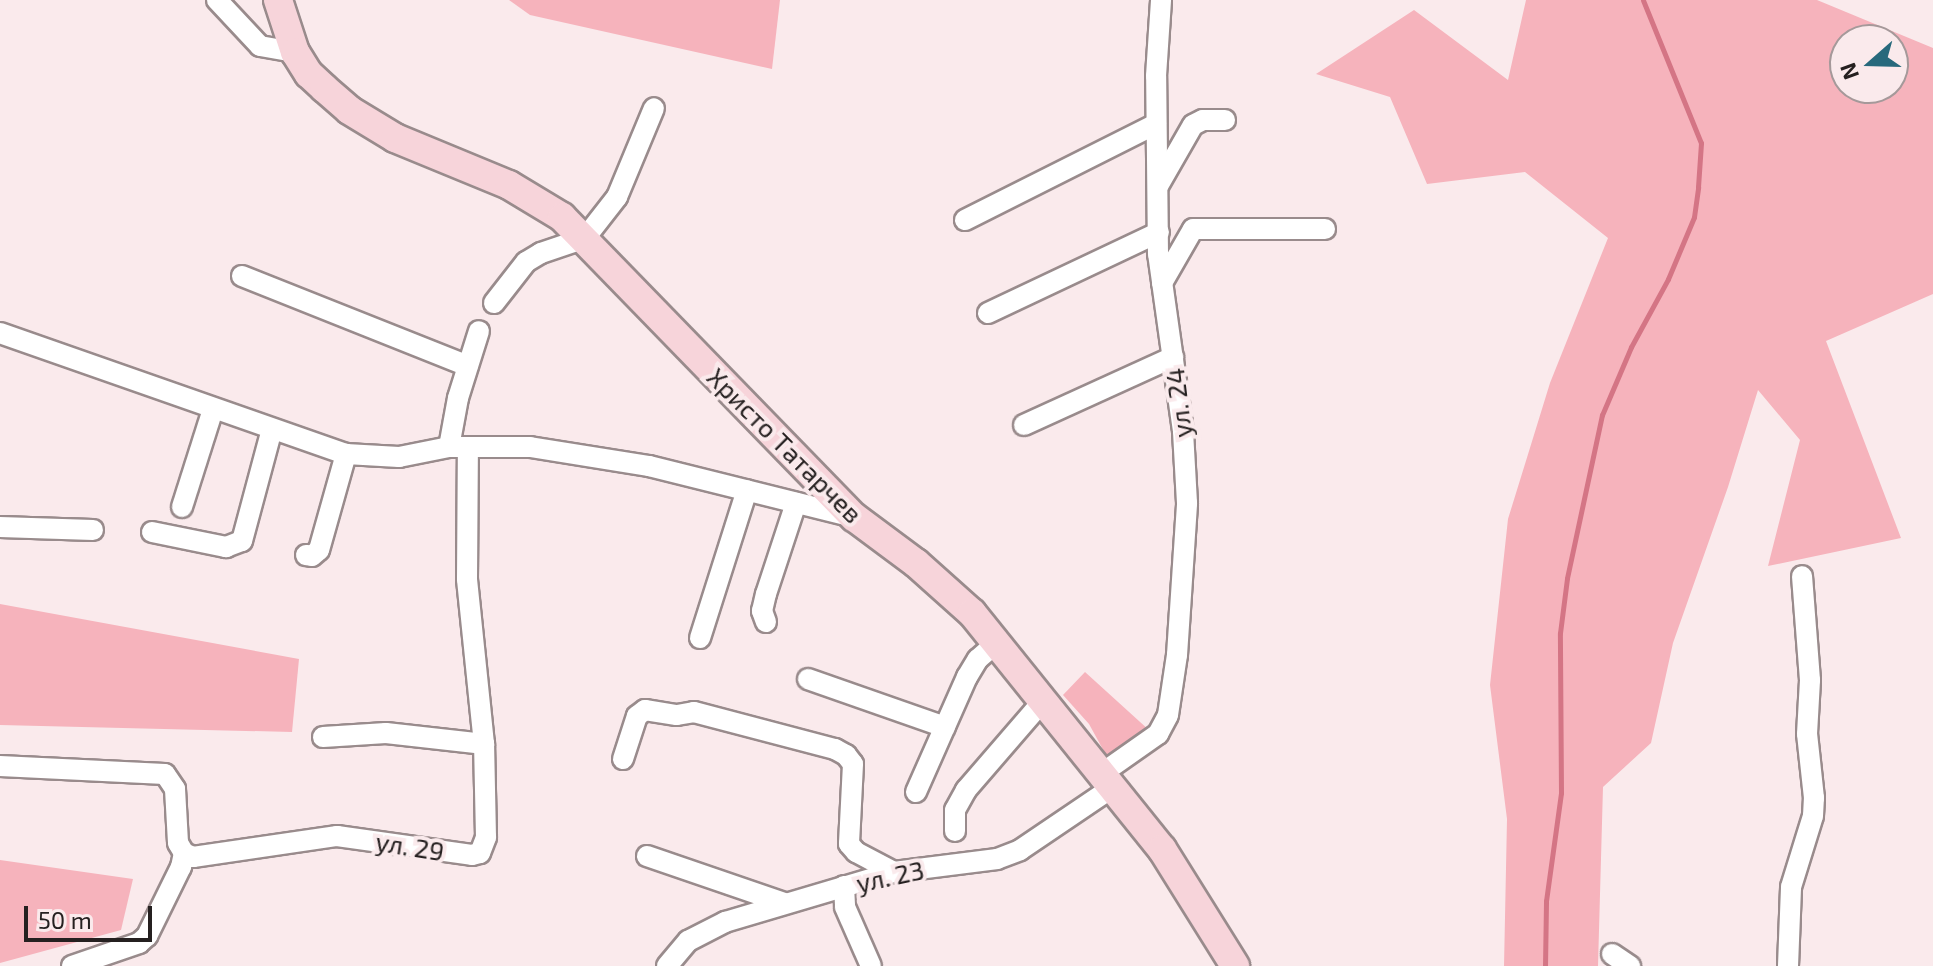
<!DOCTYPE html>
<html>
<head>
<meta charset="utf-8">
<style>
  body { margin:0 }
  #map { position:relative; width:1933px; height:966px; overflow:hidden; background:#faeaec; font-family:"Exo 2",sans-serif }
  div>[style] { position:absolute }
  .green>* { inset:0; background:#f6b3bc }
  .stream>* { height:5px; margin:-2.5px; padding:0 2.5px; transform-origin:2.5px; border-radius:2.5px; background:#d47585 }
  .roads { filter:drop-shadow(2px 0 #998b8c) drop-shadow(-2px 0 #998b8c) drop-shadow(0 2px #998b8c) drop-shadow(0 -2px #998b8c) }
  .minor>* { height:20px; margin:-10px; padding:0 10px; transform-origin:10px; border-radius:10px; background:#fff }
  .secondary>* { height:28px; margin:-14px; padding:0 14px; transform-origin:14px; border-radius:14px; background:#f7d4da }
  span { translate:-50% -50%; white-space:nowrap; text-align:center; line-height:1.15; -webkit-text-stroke:8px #faeaec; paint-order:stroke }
  .street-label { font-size:26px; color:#252020 }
  .north { position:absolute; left:1829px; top:24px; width:80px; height:80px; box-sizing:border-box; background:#faeaec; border:2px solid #a5999a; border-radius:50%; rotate:250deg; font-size:22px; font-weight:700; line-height:32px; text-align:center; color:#252020 }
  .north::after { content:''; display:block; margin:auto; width:28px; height:36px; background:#27697c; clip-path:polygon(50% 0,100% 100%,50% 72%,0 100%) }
  .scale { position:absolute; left:24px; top:906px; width:128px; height:36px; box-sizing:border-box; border:4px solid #252020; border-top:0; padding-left:10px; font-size:24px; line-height:28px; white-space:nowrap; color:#252020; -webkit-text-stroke:6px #faeaec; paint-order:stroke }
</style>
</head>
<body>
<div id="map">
  <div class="green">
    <i style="clip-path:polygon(509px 0,780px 0,772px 69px,530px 15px)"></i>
    <i style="clip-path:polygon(evenodd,1526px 0,1817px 0,1933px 48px,1933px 294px,1826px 341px,1901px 538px,1768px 566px,1800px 440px,1758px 390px,1728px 487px,1673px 643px,1651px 743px,1603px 787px,1598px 966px,1504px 966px,1507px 819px,1490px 685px,1508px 519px,1550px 383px,1608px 238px,1525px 172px,1427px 184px,1390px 97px,1316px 74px,1414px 10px,1508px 80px,1526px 0,1845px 40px,1893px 40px,1893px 88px,1845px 88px,1845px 40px)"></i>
    <i style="clip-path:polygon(0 604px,299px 659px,292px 732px,0 725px)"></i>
    <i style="clip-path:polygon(1085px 672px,1150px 731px,1118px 754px,1106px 755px,1089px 724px,1063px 695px)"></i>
    <i style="clip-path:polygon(0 860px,133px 879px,121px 930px,0 963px)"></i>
  </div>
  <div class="stream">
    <i style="left:1545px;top:966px;width:65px;rotate:-89.1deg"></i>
    <i style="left:1546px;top:901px;width:109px;rotate:-82.1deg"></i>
    <i style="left:1561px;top:793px;width:160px;rotate:-90.4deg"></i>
    <i style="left:1560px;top:633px;width:55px;rotate:-82.7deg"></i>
    <i style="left:1567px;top:578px;width:167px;rotate:-77.9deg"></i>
    <i style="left:1602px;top:415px;width:74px;rotate:-66.9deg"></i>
    <i style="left:1631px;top:347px;width:77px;rotate:-61.4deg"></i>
    <i style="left:1668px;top:279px;width:67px;rotate:-67.2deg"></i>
    <i style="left:1694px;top:217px;width:30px;rotate:-82deg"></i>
    <i style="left:1698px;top:187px;width:44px;rotate:-86.1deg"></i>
    <i style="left:1701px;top:143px;width:154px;rotate:-112.1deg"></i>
  </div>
  <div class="roads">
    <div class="minor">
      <i style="left:217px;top:0;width:63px;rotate:46.9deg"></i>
      <i style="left:260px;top:46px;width:36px;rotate:10deg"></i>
      <i style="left:1158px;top:186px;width:70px;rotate:-60.2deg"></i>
      <i style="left:1193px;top:125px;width:11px;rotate:-27deg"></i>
      <i style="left:1203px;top:120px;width:22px"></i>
      <i style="left:965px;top:220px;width:214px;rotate:-26.7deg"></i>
      <i style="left:242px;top:276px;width:243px;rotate:21.7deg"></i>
      <i style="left:1162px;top:283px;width:62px;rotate:-60.1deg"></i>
      <i style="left:1193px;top:229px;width:132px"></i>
      <i style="left:494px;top:303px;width:52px;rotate:-52deg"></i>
      <i style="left:526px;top:262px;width:17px;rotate:-31deg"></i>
      <i style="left:541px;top:253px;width:46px;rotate:-18.8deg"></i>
      <i style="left:585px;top:238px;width:52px;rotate:-52deg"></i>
      <i style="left:617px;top:197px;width:96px;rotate:-67.4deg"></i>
      <i style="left:988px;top:313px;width:189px;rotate:-25.3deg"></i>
      <i style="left:0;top:333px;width:367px;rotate:19.3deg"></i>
      <i style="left:346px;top:454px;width:53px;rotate:3.2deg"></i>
      <i style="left:399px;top:457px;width:51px;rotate:-11.3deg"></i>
      <i style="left:449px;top:447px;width:81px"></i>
      <i style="left:530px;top:447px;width:121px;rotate:9.1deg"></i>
      <i style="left:649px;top:466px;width:211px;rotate:14deg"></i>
      <i style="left:1024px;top:425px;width:164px;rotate:-24.5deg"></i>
      <i style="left:449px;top:447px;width:50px;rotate:-79.6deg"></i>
      <i style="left:458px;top:398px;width:70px;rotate:-72.6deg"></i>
      <i style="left:182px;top:507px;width:103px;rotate:-72.4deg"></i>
      <i style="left:0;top:527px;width:93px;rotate:1.8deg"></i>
      <i style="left:152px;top:532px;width:76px;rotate:11.5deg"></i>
      <i style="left:226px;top:547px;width:17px;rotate:-21deg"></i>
      <i style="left:242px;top:541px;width:116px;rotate:-75deg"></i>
      <i style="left:306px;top:555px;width:6px;rotate:9deg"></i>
      <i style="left:312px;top:556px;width:9px;rotate:-41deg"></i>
      <i style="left:319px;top:550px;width:100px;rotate:-74.3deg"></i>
      <i style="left:766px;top:622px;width:12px;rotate:-110deg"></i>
      <i style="left:762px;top:611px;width:17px;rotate:-77deg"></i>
      <i style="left:766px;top:594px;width:96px;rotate:-71.8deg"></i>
      <i style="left:700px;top:638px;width:155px;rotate:-72.4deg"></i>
      <i style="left:808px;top:679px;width:145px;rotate:19.3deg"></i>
      <i style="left:323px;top:737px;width:63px;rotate:-3.6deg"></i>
      <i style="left:386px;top:733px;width:99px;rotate:6.4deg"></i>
      <i style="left:623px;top:759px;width:45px;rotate:-72deg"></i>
      <i style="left:637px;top:716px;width:10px;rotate:-37deg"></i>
      <i style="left:645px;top:710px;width:32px;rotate:9deg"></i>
      <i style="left:677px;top:715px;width:17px;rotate:-10deg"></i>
      <i style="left:694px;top:712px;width:146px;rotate:14.7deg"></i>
      <i style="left:835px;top:749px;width:13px;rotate:29deg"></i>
      <i style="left:846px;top:755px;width:11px;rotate:52deg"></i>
      <i style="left:853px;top:764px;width:80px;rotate:92.9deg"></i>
      <i style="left:849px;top:844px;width:11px;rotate:49deg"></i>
      <i style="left:856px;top:852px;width:43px;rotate:27.8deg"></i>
      <i style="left:0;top:766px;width:165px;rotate:2.8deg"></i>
      <i style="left:165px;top:774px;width:18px;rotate:56deg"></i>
      <i style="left:175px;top:789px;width:54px;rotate:86.8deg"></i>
      <i style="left:178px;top:843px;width:12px;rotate:59deg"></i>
      <i style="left:184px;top:853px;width:10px;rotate:24deg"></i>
      <i style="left:193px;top:857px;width:146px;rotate:-8.3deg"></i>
      <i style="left:337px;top:836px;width:136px;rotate:8deg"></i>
      <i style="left:472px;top:855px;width:8px;rotate:-14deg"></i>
      <i style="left:480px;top:853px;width:17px;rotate:-69deg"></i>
      <i style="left:486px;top:837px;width:93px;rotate:-91.2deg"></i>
      <i style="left:484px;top:744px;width:166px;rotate:-95.9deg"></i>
      <i style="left:467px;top:579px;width:131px;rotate:-89.6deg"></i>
      <i style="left:1101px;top:774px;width:70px;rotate:-35.1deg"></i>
      <i style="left:1158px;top:734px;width:21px;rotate:-62deg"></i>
      <i style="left:1168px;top:715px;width:61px;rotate:-81.5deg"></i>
      <i style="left:1177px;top:655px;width:152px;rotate:-86.2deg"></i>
      <i style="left:1187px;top:503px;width:72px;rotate:-93.2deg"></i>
      <i style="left:1183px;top:431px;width:179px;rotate:-98deg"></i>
      <i style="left:1158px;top:254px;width:178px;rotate:-90.6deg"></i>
      <i style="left:1156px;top:76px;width:76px;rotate:-86.2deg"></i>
      <i style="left:916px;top:792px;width:126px;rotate:-66.1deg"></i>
      <i style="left:967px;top:677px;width:21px;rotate:-59deg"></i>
      <i style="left:978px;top:659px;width:23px;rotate:-41deg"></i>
      <i style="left:955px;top:831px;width:21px;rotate:-90deg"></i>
      <i style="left:955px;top:810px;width:23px;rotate:-61deg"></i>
      <i style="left:966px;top:790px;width:116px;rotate:-49.2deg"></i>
      <i style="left:647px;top:856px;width:145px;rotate:18.9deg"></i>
      <i style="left:844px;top:886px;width:21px;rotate:87deg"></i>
      <i style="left:845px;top:907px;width:64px;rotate:66.2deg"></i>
      <i style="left:1612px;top:954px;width:22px;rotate:34deg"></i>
      <i style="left:72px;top:966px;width:71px;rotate:-18.9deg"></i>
      <i style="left:139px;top:943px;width:11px;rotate:-41deg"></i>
      <i style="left:147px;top:936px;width:77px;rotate:-63.8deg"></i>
      <i style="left:181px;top:867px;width:14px;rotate:-78deg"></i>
      <i style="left:667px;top:966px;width:33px;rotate:-50deg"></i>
      <i style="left:688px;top:941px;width:42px;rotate:-27.2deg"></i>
      <i style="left:725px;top:922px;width:176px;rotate:-16.5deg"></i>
      <i style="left:894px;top:872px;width:104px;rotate:-7.2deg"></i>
      <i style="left:997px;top:859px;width:25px;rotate:-21deg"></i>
      <i style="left:1020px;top:850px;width:112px;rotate:-34.1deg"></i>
      <i style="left:1788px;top:966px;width:79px;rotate:-87.8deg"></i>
      <i style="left:1791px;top:887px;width:74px;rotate:-72.8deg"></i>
      <i style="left:1813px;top:816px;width:18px;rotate:-87deg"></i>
      <i style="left:1814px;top:798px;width:64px;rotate:-96.2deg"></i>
      <i style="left:1807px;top:734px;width:54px;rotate:-86.8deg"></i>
      <i style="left:1810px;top:680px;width:104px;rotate:-94.4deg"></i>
    </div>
    <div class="secondary">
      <i style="left:278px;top:0;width:55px;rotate:71.9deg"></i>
      <i style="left:295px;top:52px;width:26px;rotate:58deg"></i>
      <i style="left:309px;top:74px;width:21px;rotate:43deg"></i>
      <i style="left:324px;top:88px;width:33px;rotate:41deg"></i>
      <i style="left:349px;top:110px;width:54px;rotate:31.3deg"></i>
      <i style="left:395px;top:138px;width:123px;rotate:22.4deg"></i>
      <i style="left:509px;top:185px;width:62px;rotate:31.1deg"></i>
      <i style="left:562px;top:217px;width:419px;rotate:45.8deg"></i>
      <i style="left:854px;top:517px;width:77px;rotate:36.6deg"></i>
      <i style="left:916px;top:563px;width:75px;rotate:41.8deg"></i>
      <i style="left:972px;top:613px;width:303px;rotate:51.2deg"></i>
      <i style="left:1162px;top:849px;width:138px;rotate:58deg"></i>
    </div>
  </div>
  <div class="street-label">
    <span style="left:1178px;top:403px;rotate:-97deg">ул. 24</span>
    <span style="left:785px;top:445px;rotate:45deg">Христо Татарчев</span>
    <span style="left:410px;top:846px;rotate:9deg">ул. 29</span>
    <span style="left:890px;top:876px;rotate:-12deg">ул. 23</span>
  </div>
  <div class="north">N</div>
  <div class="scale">50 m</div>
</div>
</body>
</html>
